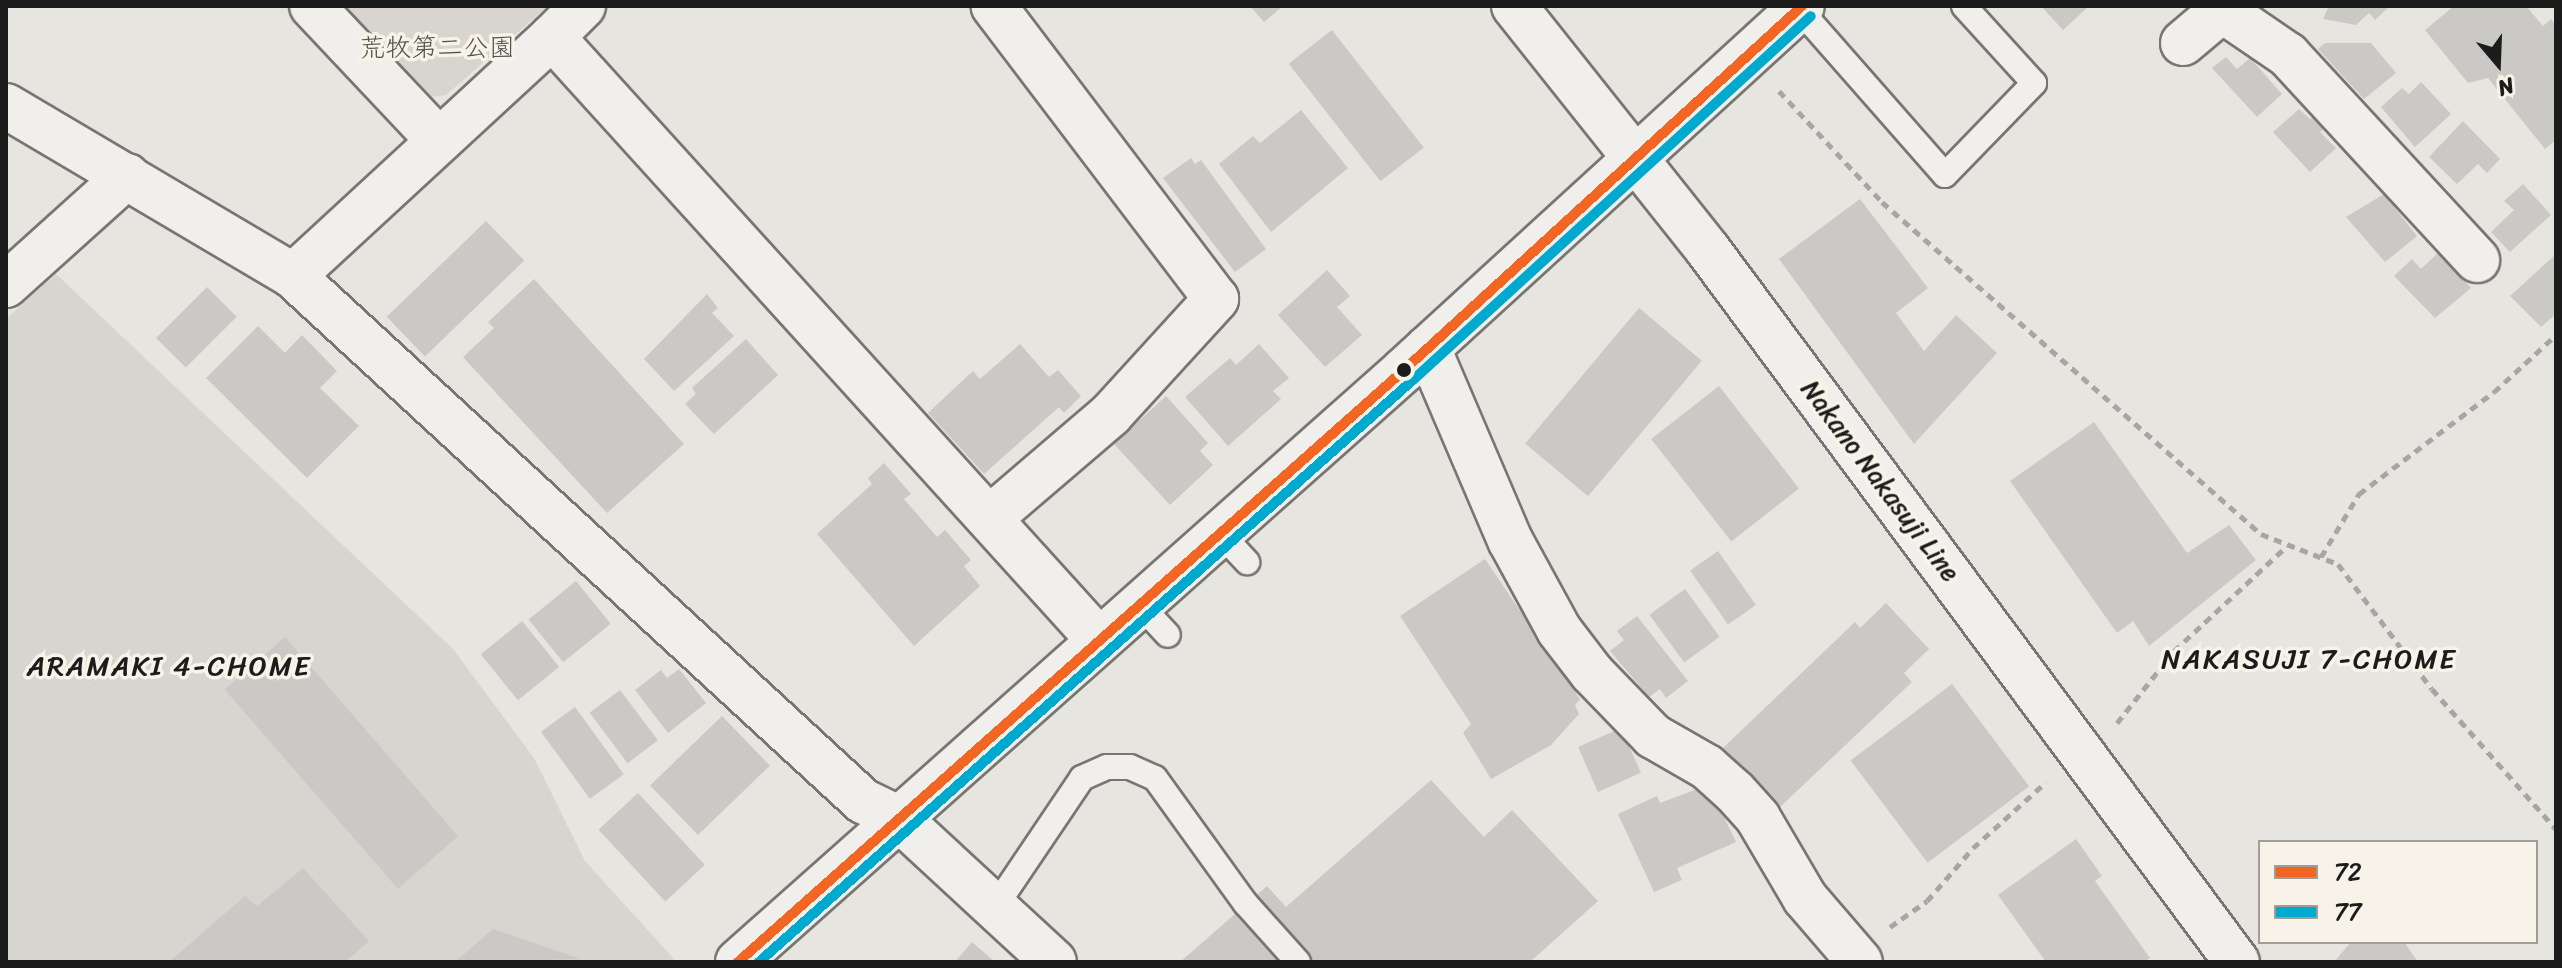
<!DOCTYPE html>
<html>
<head>
<meta charset="utf-8">
<style>
  body { margin:0 }
  #map { position:relative; width:2562px; height:968px; overflow:hidden; background:#e6e5e0; font-family:Sriracha,"Klee One",sans-serif }
  div>[style] { position:absolute }
  .built>* { inset:0; background:#d7d5cf }
  .green>* { inset:0; background:#d8d5ce }
  .building>* { inset:0; background:#cac9c5; transform-origin:0 0 }
  .path>* { height:5px; margin-top:-2.5px; transform-origin:0; background:repeating-linear-gradient(90deg,#a7a6a4 0 8px,transparent 0 14px) }
  .roads { filter:drop-shadow(2px 0 #777674) drop-shadow(-2px 0 #777674) drop-shadow(0 2px #777674) drop-shadow(0 -2px #777674) }
  .service>* { height:24px; margin:-12px; padding:0 12px; transform-origin:12px; border-radius:12px; background:#f0efeb }
  .minor>* { height:44px; margin:-22px; padding:0 22px; transform-origin:22px; border-radius:22px; background:#f0efeb }
  .tertiary>* { height:44px; margin:-22px; padding:0 22px; transform-origin:22px; border-radius:22px; background:#f0efeb }
  .secondary>* { height:44px; margin:-22px; padding:0 22px; transform-origin:22px; border-radius:22px; background:#f0efeb }
  .bus-1>* { height:10px; margin:-5px; padding:0 5px; transform-origin:5px; border-radius:5px; background:#f26522 }
  .bus-2>* { height:10px; margin:-5px; padding:0 5px; transform-origin:5px; border-radius:5px; background:#00a9ce }
  .dots>* { width:22px; height:22px; translate:-50% -50%; box-sizing:border-box; border:4px solid #f7f3e8; border-radius:50% }
  span { translate:-50% -50%; white-space:nowrap; text-align:center; line-height:1.15; -webkit-text-stroke:7px #f7f3e8; paint-order:stroke }
  .park-label { font-size:26px; color:#51504d }
  .street-label { font-size:26px; color:#1c1c1c }
  .neighbourhood-label { font-size:28px; color:#1c1c1c; letter-spacing:2px }
  .frame { position:absolute; inset:0; border:8px solid #1c1c1c; pointer-events:none }
  .legend { position:absolute; left:2258px; top:840px; width:280px; height:104px; box-sizing:border-box; background:#f7f3e8; border:2px solid #9f9d96; margin:0; padding:10px 14px; list-style:none; font-size:24px; color:#1c1c1c }
  .legend li { display:flex; align-items:center; gap:16px; height:40px }
  .legend b { width:40px; border:2px solid #9f9d96 }
  .north { position:absolute; left:2458px; top:24px; width:80px; height:80px; -webkit-text-stroke:6px #f7f3e8; paint-order:stroke; rotate:161deg; font-size:22px; font-weight:700; line-height:32px; text-align:center; color:#1c1c1c }
  .north::after { content:''; display:block; margin:auto; width:28px; height:36px; background:#1c1c1c; clip-path:polygon(50% 0,100% 100%,50% 72%,0 100%) }
</style>
</head>
<body>
<div id="map">
  <div class="built">
    <i style="clip-path:polygon(56px 274px,453px 649px,534px 758px,585px 861px,674px 959px,670px 962px,6px 962px,6px 319px)"></i>
  </div>
  <div class="green">
    <i style="clip-path:polygon(340px 6px,548px 6px,446px 95px,425px 98px)"></i>
  </div>
  <div class="building">
    <i style="clip-path:polygon(1250px 6px,1283px 6px,1264px 22px)"></i>
    <i style="clip-path:polygon(2041px 6px,2089px 6px,2063px 30px)"></i>
    <i style="clip-path:polygon(2329px 6px,2390px 6px,2375px 20px,2369px 13px,2356px 25px,2323px 19px)"></i>
    <i style="clip-path:polygon(2454px 6px,2526px 6px,2543px 26px,2551px 19px,2556px 26px,2556px 140px,2545px 149px,2488px 78px,2468px 83px,2425px 30px)"></i>
    <i style="left:1332px;top:30px;width:149px;height:55px;rotate:52deg"></i>
    <i style="clip-path:polygon(2325px 43px,2371px 43px,2396px 73px,2364px 99px,2318px 49px)"></i>
    <i style="clip-path:polygon(2226px 57px,2237px 69px,2250px 58px,2282px 94px,2257px 117px,2212px 68px)"></i>
    <i style="clip-path:polygon(2421px 82px,2451px 114px,2415px 147px,2381px 107px,2402px 88px,2409px 94px)"></i>
    <i style="clip-path:polygon(2299px 109px,2310px 119px,2317px 116px,2326px 126px,2320px 132px,2336px 148px,2310px 172px,2273px 132px)"></i>
    <i style="clip-path:polygon(1301px 110px,1348px 168px,1271px 232px,1219px 164px,1253px 136px,1260px 143px)"></i>
    <i style="clip-path:polygon(2463px 121px,2500px 159px,2487px 173px,2478px 164px,2457px 184px,2429px 157px)"></i>
    <i style="clip-path:polygon(1191px 158px,1195px 164px,1201px 160px,1266px 249px,1235px 272px,1163px 178px)"></i>
    <i style="clip-path:polygon(2523px 184px,2551px 215px,2510px 252px,2491px 232px,2514px 210px,2504px 201px)"></i>
    <i style="clip-path:polygon(2384px 194px,2417px 236px,2385px 262px,2346px 217px)"></i>
    <i style="clip-path:polygon(1860px 199px,1928px 288px,1896px 313px,1924px 351px,1956px 315px,1997px 353px,1914px 444px,1779px 259px)"></i>
    <i style="left:486px;top:221px;width:55px;height:138px;rotate:46deg"></i>
    <i style="clip-path:polygon(2439px 252px,2471px 288px,2435px 318px,2394px 276px,2412px 259px,2421px 269px)"></i>
    <i style="clip-path:polygon(2556px 254px,2556px 314px,2541px 327px,2510px 296px)"></i>
    <i style="clip-path:polygon(1327px 270px,1350px 296px,1337px 307px,1362px 335px,1325px 367px,1278px 315px)"></i>
    <i style="clip-path:polygon(534px 279px,684px 444px,607px 513px,463px 357px,494px 328px,488px 322px)"></i>
    <i style="left:207px;top:287px;width:42px;height:72px;rotate:45deg"></i>
    <i style="clip-path:polygon(707px 294px,718px 308px,712px 313px,734px 336px,674px 391px,644px 359px)"></i>
    <i style="left:1639px;top:308px;width:82px;height:177px;rotate:40deg"></i>
    <i style="clip-path:polygon(258px 326px,285px 353px,302px 335px,337px 371px,320px 388px,359px 426px,307px 478px,206px 378px)"></i>
    <i style="clip-path:polygon(746px 339px,778px 375px,714px 434px,685px 404px,696px 394px,692px 388px)"></i>
    <i style="clip-path:polygon(1020px 344px,1049px 377px,1058px 370px,1081px 396px,1064px 413px,1059px 407px,984px 474px,928px 413px,973px 371px,980px 379px)"></i>
    <i style="clip-path:polygon(1259px 344px,1289px 378px,1273px 391px,1281px 399px,1228px 446px,1185px 397px,1230px 358px,1236px 365px)"></i>
    <i style="left:1719px;top:386px;width:130px;height:86px;rotate:52deg"></i>
    <i style="clip-path:polygon(1166px 396px,1208px 443px,1200px 451px,1213px 465px,1170px 505px,1114px 444px)"></i>
    <i style="clip-path:polygon(2094px 422px,2187px 553px,2229px 525px,2256px 560px,2149px 646px,2133px 621px,2117px 633px,2010px 481px)"></i>
    <i style="clip-path:polygon(884px 463px,911px 494px,904px 499px,937px 537px,945px 530px,971px 560px,964px 566px,980px 586px,914px 646px,817px 534px,872px 484px,868px 478px)"></i>
    <i style="left:1718px;top:551px;width:66px;height:34px;rotate:55deg"></i>
    <i style="clip-path:polygon(1485px 559px,1580px 699px,1575px 705px,1579px 714px,1551px 745px,1491px 779px,1463px 733px,1471px 724px,1400px 616px)"></i>
    <i style="left:576px;top:581px;width:55px;height:61px;rotate:51deg"></i>
    <i style="left:1685px;top:589px;width:59px;height:44px;rotate:54deg"></i>
    <i style="clip-path:polygon(1886px 603px,1929px 649px,1904px 673px,1912px 682px,1780px 807px,1723px 748px,1855px 622px,1860px 628px)"></i>
    <i style="clip-path:polygon(1637px 616px,1688px 681px,1666px 698px,1660px 689px,1649px 697px,1610px 651px,1624px 640px,1617px 631px)"></i>
    <i style="left:522px;top:621px;width:59px;height:53px;rotate:51deg"></i>
    <i style="left:285px;top:637px;width:264px;height:80px;rotate:49deg"></i>
    <i style="clip-path:polygon(679px 669px,706px 703px,668px 733px,635px 690px,661px 670px,667px 678px)"></i>
    <i style="left:1952px;top:684px;width:128px;height:127px;rotate:53deg"></i>
    <i style="left:620px;top:690px;width:63px;height:38px;rotate:53deg"></i>
    <i style="left:575px;top:707px;width:83px;height:42px;rotate:54deg"></i>
    <i style="left:722px;top:716px;width:69px;height:100px;rotate:46deg"></i>
    <i style="left:1621px;top:728px;width:49px;height:47px;rotate:66deg"></i>
    <i style="clip-path:polygon(1431px 780px,1484px 837px,1512px 810px,1598px 901px,1530px 962px,1180px 962px,1267px 886px,1286px 907px)"></i>
    <i style="clip-path:polygon(1708px 785px,1736px 842px,1677px 868px,1682px 880px,1654px 892px,1618px 814px,1657px 796px,1660px 803px)"></i>
    <i style="left:638px;top:793px;width:98px;height:54px;rotate:47deg"></i>
    <i style="clip-path:polygon(2076px 839px,2102px 876px,2095px 881px,2150px 958px,2144px 962px,2046px 962px,1998px 895px)"></i>
    <i style="clip-path:polygon(303px 868px,369px 941px,345px 962px,169px 962px,245px 896px,257px 906px)"></i>
    <i style="clip-path:polygon(493px 929px,581px 959px,455px 962px)"></i>
    <i style="clip-path:polygon(972px 942px,995px 962px,955px 962px)"></i>
    <i style="clip-path:polygon(2351px 942px,2404px 942px,2418px 962px,2334px 962px)"></i>
  </div>
  <div class="path">
    <i style="left:1779px;top:91px;width:151px;rotate:47.1deg"></i>
    <i style="left:1882px;top:202px;width:504px;rotate:41.22deg"></i>
    <i style="left:2261px;top:534px;width:83px;rotate:21.3deg"></i>
    <i style="left:2338px;top:564px;width:156px;rotate:53.1deg"></i>
    <i style="left:2432px;top:689px;width:187px;rotate:48.5deg"></i>
    <i style="left:2321px;top:557px;width:74px;rotate:-58.9deg"></i>
    <i style="left:2359px;top:494px;width:169px;rotate:-37.1deg"></i>
    <i style="left:2494px;top:392px;width:84px;rotate:-42.6deg"></i>
    <i style="left:2117px;top:723px;width:92px;rotate:-51.6deg"></i>
    <i style="left:2174px;top:651px;width:154px;rotate:-42.9deg"></i>
    <i style="left:1890px;top:927px;width:45px;rotate:-35.1deg"></i>
    <i style="left:1927px;top:901px;width:70px;rotate:-49deg"></i>
    <i style="left:1973px;top:848px;width:98px;rotate:-42.1deg"></i>
  </div>
  <div class="roads">
    <div class="service">
      <i style="left:1799px;top:9px;width:221px;rotate:48.7deg"></i>
      <i style="left:1945px;top:175px;width:128px;rotate:-45.9deg"></i>
      <i style="left:2034px;top:83px;width:104px;rotate:-132.3deg"></i>
      <i style="left:1220px;top:533px;width:40px;rotate:47deg"></i>
      <i style="left:1139px;top:604px;width:42px;rotate:46.9deg"></i>
      <i style="left:995px;top:907px;width:156px;rotate:-56deg"></i>
      <i style="left:1082px;top:778px;width:27px;rotate:-24deg"></i>
      <i style="left:1107px;top:767px;width:23px"></i>
      <i style="left:1130px;top:767px;width:27px;rotate:24deg"></i>
      <i style="left:1155px;top:778px;width:155px;rotate:54.2deg"></i>
      <i style="left:1246px;top:904px;width:78px;rotate:48.1deg"></i>
    </div>
    <div class="minor">
      <i style="left:312px;top:6px;width:185px;rotate:46.7deg"></i>
      <i style="left:2226px;top:6px;width:6px;rotate:135deg"></i>
      <i style="left:2222px;top:10px;width:80px;rotate:34.3deg"></i>
      <i style="left:2288px;top:55px;width:279px;rotate:47.3deg"></i>
      <i style="left:552px;top:37px;width:44px;rotate:-45deg"></i>
      <i style="left:2183px;top:43px;width:51px;rotate:-40.2deg"></i>
      <i style="left:293px;top:276px;width:352px;rotate:-42.7deg"></i>
      <i style="left:552px;top:37px;width:814px;rotate:47.79deg"></i>
      <i style="left:6px;top:285px;width:163px;rotate:-42deg"></i>
      <i style="left:1428px;top:348px;width:209px;rotate:66.9deg"></i>
      <i style="left:1510px;top:540px;width:102px;rotate:61.4deg"></i>
      <i style="left:1559px;top:630px;width:54px;rotate:52.5deg"></i>
      <i style="left:1592px;top:673px;width:88px;rotate:45.9deg"></i>
      <i style="left:1653px;top:736px;width:62px;rotate:29.9deg"></i>
      <i style="left:1707px;top:767px;width:36px;rotate:42deg"></i>
      <i style="left:1734px;top:791px;width:36px;rotate:48deg"></i>
      <i style="left:1758px;top:818px;width:93px;rotate:59.6deg"></i>
      <i style="left:1805px;top:898px;width:84px;rotate:49.3deg"></i>
      <i style="left:991px;top:517px;width:158px;rotate:-40.6deg"></i>
      <i style="left:1111px;top:414px;width:156px;rotate:-47.6deg"></i>
      <i style="left:1216px;top:299px;width:368px;rotate:-127.2deg"></i>
    </div>
    <div class="tertiary">
      <i style="left:6px;top:106px;width:334px;rotate:30.6deg"></i>
      <i style="left:293px;top:276px;width:775px;rotate:42.65deg"></i>
      <i style="left:863px;top:801px;width:39px;rotate:26deg"></i>
      <i style="left:898px;top:818px;width:212px;rotate:42.7deg"></i>
      <i style="left:738px;top:962px;width:891px;rotate:-41.63deg"></i>
      <i style="left:1404px;top:370px;width:539px;rotate:-42.45deg"></i>
    </div>
    <div class="secondary">
      <i style="left:1514px;top:6px;width:312px;rotate:51.5deg"></i>
      <i style="left:1708px;top:250px;width:887px;rotate:53.39deg"></i>
    </div>
  </div>
  <div class="bus-1">
    <i style="left:738px;top:962px;width:891px;rotate:-41.63deg"></i>
    <i style="left:1404px;top:370px;width:539px;rotate:-42.45deg"></i>
  </div>
  <div class="bus-2">
    <i style="left:759px;top:962px;width:875px;rotate:-41.67deg"></i>
    <i style="left:1413px;top:380px;width:539px;rotate:-42.45deg"></i>
  </div>
  <div class="dots">
    <i style="left:1404px;top:370px;background:#1c1c1c"></i>
  </div>
  <div class="park-label">
    <span style="left:437px;top:48px">荒牧第二公園</span>
  </div>
  <div class="street-label">
    <span style="left:1880px;top:481px;rotate:53deg">Nakano Nakasuji Line</span>
  </div>
  <div class="neighbourhood-label">
    <span style="left:2309px;top:659px">NAKASUJI 7-CHOME</span>
    <span style="left:169px;top:666px">ARAMAKI 4-CHOME</span>
  </div>
  <div class="frame"></div>
  <ul class="legend">
  <li><b style="height:10px;background:#f26522"></b>72</li>
  <li><b style="height:10px;background:#00a9ce"></b>77</li>
  </ul>
  <div class="north">N</div>
</div>
</body>
</html>
